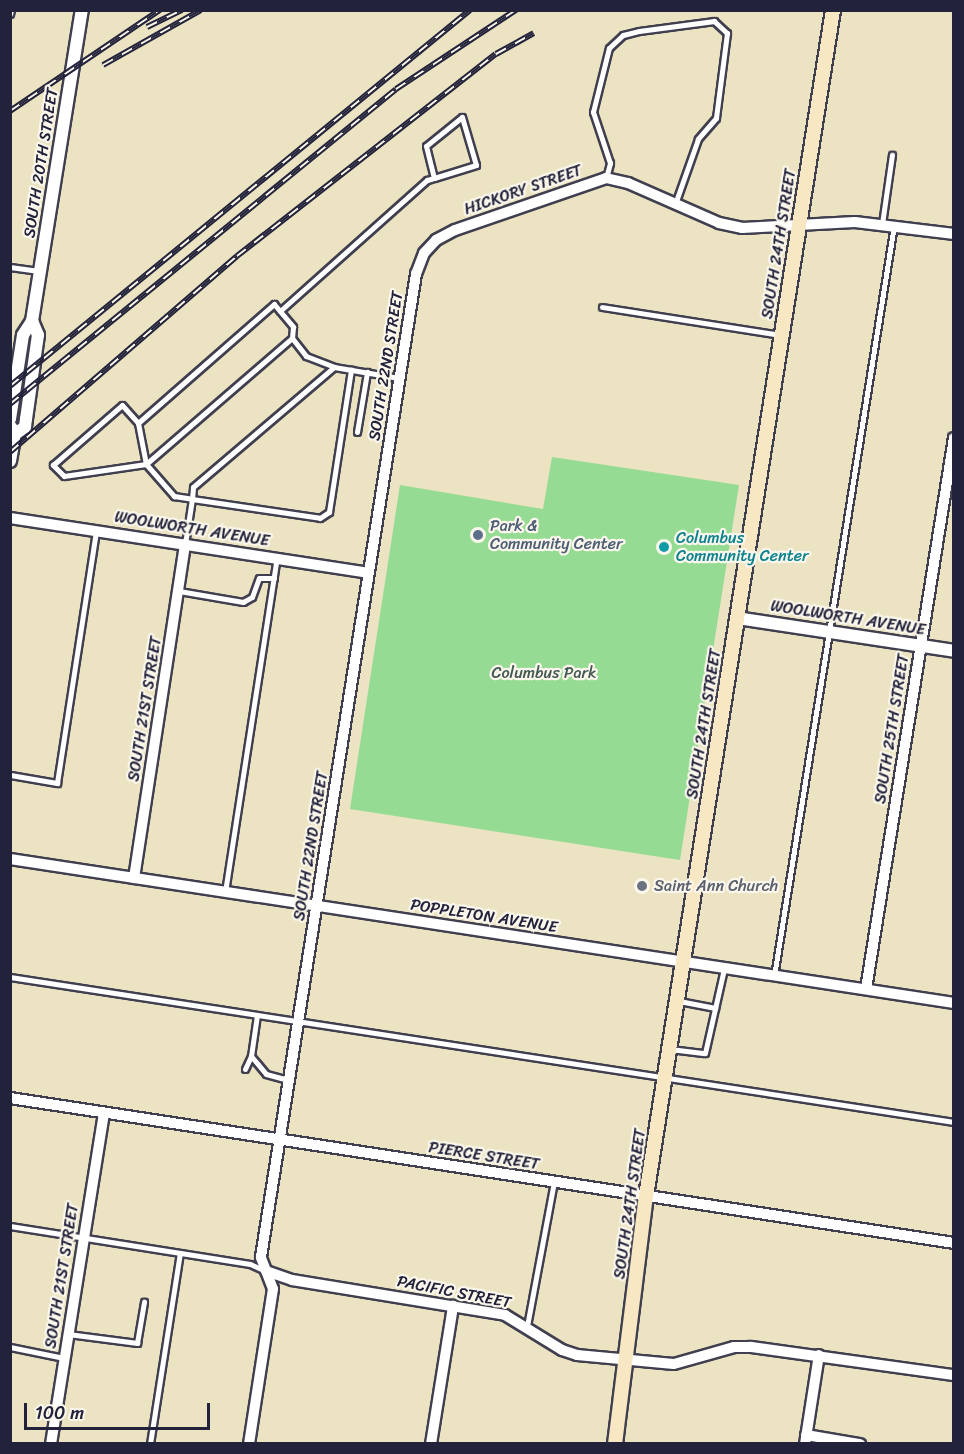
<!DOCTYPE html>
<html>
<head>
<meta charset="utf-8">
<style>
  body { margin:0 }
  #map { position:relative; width:964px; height:1454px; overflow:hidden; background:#ebe3c2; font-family:Sriracha,sans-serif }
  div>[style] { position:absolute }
  .green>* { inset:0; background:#96db94 }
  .roads { filter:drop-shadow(2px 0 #403f4f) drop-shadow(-2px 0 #403f4f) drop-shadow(0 2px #403f4f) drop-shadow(0 -2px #403f4f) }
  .service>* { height:5px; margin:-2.5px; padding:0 2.5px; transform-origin:2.5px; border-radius:2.5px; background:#fff }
  .minor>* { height:10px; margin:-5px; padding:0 5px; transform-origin:5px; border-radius:5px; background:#fff }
  .tertiary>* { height:12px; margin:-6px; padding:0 6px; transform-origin:6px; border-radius:6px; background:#fff }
  .secondary>* { height:14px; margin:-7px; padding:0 7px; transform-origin:7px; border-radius:7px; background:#f8e7c3 }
  .rail>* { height:6px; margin-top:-3px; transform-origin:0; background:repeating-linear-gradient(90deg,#fbf7ec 0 11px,#22223b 0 22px); box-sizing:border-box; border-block:2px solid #22223b }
  .dots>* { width:16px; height:16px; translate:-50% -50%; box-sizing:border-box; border:3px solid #fbf7ec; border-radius:50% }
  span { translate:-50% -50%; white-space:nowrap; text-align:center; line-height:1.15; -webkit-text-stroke:4.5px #fbf7ec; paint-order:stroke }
  .street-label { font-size:16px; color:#22223b }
  .service-label { font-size:16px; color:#4e5e75 }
  .left { translate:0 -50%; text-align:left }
  .culture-label { font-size:16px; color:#0d838f }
  .park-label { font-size:16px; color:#455a56 }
  .worship-label { font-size:16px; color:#5b616d }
  .frame { position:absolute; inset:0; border:12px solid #22223b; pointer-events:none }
  .scale { position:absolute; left:24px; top:1403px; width:186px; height:27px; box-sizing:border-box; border:3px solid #22223b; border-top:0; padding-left:8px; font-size:18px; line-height:21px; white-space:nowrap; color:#22223b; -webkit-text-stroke:4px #fbf7ec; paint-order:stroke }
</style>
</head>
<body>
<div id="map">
  <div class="green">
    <i style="clip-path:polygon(552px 457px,739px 485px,680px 860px,350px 809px,400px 485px,543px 509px)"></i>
  </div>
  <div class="roads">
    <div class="service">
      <i style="left:10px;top:14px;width:4px;rotate:-76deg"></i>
      <i style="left:606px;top:178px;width:16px;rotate:-75deg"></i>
      <i style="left:610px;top:163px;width:54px;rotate:-108.4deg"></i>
      <i style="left:593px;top:112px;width:66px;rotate:-76deg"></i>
      <i style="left:609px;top:48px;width:19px;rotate:-43deg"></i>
      <i style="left:623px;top:35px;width:16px;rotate:-14deg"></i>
      <i style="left:639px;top:31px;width:76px;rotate:-7.6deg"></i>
      <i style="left:714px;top:21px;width:18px;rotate:43deg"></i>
      <i style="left:727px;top:33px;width:86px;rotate:97.4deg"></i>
      <i style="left:716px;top:118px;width:28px;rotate:131deg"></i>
      <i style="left:698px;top:139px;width:69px;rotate:109.5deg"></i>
      <i style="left:882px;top:224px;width:70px;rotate:-81.8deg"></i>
      <i style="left:10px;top:267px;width:29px;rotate:8deg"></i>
      <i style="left:602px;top:307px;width:180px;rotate:8.9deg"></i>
      <i style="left:280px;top:311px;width:197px;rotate:-41.7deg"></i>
      <i style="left:427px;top:180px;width:7px;rotate:-16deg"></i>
      <i style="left:434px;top:178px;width:44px;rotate:-17.2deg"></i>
      <i style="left:476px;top:165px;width:50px;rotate:-106.3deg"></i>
      <i style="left:462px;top:117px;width:46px;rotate:141.1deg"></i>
      <i style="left:426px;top:146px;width:33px;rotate:76deg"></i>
      <i style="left:292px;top:338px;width:193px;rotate:139.2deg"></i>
      <i style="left:146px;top:464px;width:83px;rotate:171.7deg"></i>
      <i style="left:64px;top:476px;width:16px;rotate:-135deg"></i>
      <i style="left:53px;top:465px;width:91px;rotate:-41deg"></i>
      <i style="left:122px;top:405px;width:24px;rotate:48deg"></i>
      <i style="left:138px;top:423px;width:42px;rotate:79deg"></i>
      <i style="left:146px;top:464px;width:43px;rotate:48.8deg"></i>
      <i style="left:174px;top:496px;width:18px;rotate:9deg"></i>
      <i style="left:192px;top:499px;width:12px;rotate:-85deg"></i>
      <i style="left:193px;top:487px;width:185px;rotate:-40.4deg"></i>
      <i style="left:138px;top:423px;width:181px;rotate:-41.2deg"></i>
      <i style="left:274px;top:304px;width:30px;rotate:50deg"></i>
      <i style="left:293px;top:327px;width:11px;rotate:95deg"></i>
      <i style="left:292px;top:338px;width:23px;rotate:52deg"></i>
      <i style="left:306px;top:356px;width:30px;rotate:21deg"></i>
      <i style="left:334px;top:367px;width:66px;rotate:9.6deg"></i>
      <i style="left:357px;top:432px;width:61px;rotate:-80.5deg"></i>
      <i style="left:185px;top:544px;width:46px;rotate:-81.2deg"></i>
      <i style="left:192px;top:499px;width:129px;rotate:8.4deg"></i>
      <i style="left:320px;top:518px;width:11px;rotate:-34deg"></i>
      <i style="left:329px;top:512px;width:144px;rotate:-81.2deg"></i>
      <i style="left:179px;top:591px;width:65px;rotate:9.8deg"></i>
      <i style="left:243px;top:602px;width:10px;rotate:-29deg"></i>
      <i style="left:252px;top:597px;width:20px;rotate:-70deg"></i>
      <i style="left:259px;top:578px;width:15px"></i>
      <i style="left:10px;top:775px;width:48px;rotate:9.7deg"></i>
      <i style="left:57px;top:783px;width:255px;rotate:-81.2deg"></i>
      <i style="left:225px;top:892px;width:338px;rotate:-81.2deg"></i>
      <i style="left:774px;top:976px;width:761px;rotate:-80.92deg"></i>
      <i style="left:10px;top:977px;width:955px;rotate:8.73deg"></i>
      <i style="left:679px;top:1001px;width:37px;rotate:11deg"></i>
      <i style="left:257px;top:1015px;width:41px;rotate:98.3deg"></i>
      <i style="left:251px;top:1056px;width:23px;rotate:50deg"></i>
      <i style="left:266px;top:1074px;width:24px;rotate:15deg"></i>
      <i style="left:670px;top:1049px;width:35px;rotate:7deg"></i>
      <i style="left:705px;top:1053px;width:86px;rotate:-77.3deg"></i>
      <i style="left:245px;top:1069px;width:14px;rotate:-65deg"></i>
      <i style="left:10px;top:1226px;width:243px;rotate:9deg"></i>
      <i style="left:250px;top:1264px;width:17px;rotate:24deg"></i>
      <i style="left:527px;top:1326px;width:147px;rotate:-79.4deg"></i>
      <i style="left:68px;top:1334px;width:70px;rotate:7.4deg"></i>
      <i style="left:137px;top:1343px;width:42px;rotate:-80.3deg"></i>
      <i style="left:10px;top:1347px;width:55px;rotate:11.5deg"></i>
      <i style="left:150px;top:1444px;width:193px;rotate:-81.1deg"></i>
    </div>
    <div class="minor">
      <i style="left:10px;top:518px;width:362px;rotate:8.7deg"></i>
      <i style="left:10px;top:859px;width:955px;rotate:8.67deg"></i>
      <i style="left:134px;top:878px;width:338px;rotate:-81.3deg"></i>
      <i style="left:866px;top:989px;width:558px;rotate:-80.93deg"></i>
      <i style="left:10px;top:1098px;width:955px;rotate:8.73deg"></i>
      <i style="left:266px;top:1271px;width:28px;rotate:19deg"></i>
      <i style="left:292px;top:1280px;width:216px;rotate:9.3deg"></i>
      <i style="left:505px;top:1315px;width:67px;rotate:31.6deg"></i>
      <i style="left:562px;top:1350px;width:16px;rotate:18deg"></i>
      <i style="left:577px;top:1355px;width:97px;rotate:5.3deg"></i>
      <i style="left:674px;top:1364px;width:62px;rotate:-15.8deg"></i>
      <i style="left:734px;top:1347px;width:17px"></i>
      <i style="left:751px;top:1347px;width:205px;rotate:7.9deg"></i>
      <i style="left:806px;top:1435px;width:55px;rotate:9.5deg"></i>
      <i style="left:51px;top:1444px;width:335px;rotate:-80.9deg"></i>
      <i style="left:249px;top:1444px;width:157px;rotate:-81.2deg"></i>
      <i style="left:273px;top:1289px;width:34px;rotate:-111deg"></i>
      <i style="left:261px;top:1257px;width:995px;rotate:-81.04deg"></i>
      <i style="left:416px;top:274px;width:22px;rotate:-69deg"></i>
      <i style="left:424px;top:253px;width:18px;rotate:-47deg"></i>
      <i style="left:436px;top:240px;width:21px;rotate:-28deg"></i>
      <i style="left:455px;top:230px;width:160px;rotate:-19deg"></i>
      <i style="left:606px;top:178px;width:23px;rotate:13deg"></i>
      <i style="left:628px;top:183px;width:99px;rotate:23.7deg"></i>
      <i style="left:719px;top:223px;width:24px;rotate:12deg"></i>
      <i style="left:742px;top:228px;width:113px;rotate:-3deg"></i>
      <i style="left:855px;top:222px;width:100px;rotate:6.9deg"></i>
      <i style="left:431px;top:1444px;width:140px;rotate:-80.9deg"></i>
      <i style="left:805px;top:1444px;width:90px;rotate:-81.1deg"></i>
    </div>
    <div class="tertiary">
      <i style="left:10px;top:419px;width:85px;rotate:-81.2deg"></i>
      <i style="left:23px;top:335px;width:17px;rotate:-57deg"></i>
      <i style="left:32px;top:321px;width:315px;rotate:-80.9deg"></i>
      <i style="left:15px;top:434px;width:12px;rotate:-35deg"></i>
      <i style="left:25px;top:427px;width:8px;rotate:-83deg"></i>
      <i style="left:26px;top:419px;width:85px;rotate:-81.9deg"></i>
      <i style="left:38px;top:335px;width:15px;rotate:-113deg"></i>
      <i style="left:10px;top:461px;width:27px;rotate:-80deg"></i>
      <i style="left:15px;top:434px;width:8px;rotate:-120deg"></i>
      <i style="left:737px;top:618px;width:219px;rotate:8.6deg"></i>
    </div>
    <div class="secondary">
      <i style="left:615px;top:1444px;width:250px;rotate:-82.9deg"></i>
      <i style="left:646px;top:1196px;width:1201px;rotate:-81.04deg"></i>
    </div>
  </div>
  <div class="rail">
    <i style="left:147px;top:27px;width:39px;rotate:-26deg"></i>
    <i style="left:103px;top:65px;width:112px;rotate:-29.3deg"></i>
    <i style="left:10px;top:111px;width:181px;rotate:-34deg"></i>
    <i style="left:10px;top:386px;width:594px;rotate:-39.26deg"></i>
    <i style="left:10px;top:404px;width:498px;rotate:-39.2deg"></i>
    <i style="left:396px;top:89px;width:144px;rotate:-33.4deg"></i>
    <i style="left:10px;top:452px;width:300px;rotate:-40.8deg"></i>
    <i style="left:237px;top:256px;width:328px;rotate:-38deg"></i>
    <i style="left:496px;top:54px;width:43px;rotate:-28.9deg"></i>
  </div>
  <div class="dots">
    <i style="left:478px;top:535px;background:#5c6f8a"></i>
    <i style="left:664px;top:547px;background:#0f9aa8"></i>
    <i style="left:642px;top:886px;background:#6b7280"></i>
  </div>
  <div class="street-label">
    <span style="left:41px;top:163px;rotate:-81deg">SOUTH 20TH STREET</span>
    <span style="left:523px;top:190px;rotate:-19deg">HICKORY STREET</span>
    <span style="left:779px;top:244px;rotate:-81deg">SOUTH 24TH STREET</span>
    <span style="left:386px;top:366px;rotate:-81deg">SOUTH 22ND STREET</span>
    <span style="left:192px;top:529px;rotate:9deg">WOOLWORTH AVENUE</span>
    <span style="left:848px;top:618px;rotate:9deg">WOOLWORTH AVENUE</span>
    <span style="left:145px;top:709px;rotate:-81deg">SOUTH 21ST STREET</span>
    <span style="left:704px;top:724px;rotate:-81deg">SOUTH 24TH STREET</span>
    <span style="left:892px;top:729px;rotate:-81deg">SOUTH 25TH STREET</span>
    <span style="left:311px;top:846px;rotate:-81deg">SOUTH 22ND STREET</span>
    <span style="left:484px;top:916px;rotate:9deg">POPPLETON AVENUE</span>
    <span style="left:484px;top:1156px;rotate:9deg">PIERCE STREET</span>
    <span style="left:630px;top:1204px;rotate:-82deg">SOUTH 24TH STREET</span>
    <span style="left:62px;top:1276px;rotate:-81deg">SOUTH 21ST STREET</span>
    <span style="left:454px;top:1292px;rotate:11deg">PACIFIC STREET</span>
  </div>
  <div class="service-label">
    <span class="left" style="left:490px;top:535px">Park &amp;<br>Community Center</span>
  </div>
  <div class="culture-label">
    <span class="left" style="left:676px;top:547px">Columbus<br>Community Center</span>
  </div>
  <div class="park-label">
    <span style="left:544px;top:673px">Columbus Park</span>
  </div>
  <div class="worship-label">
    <span class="left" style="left:654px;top:886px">Saint Ann Church</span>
  </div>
  <div class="frame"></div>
  <div class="scale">100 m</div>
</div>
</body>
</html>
